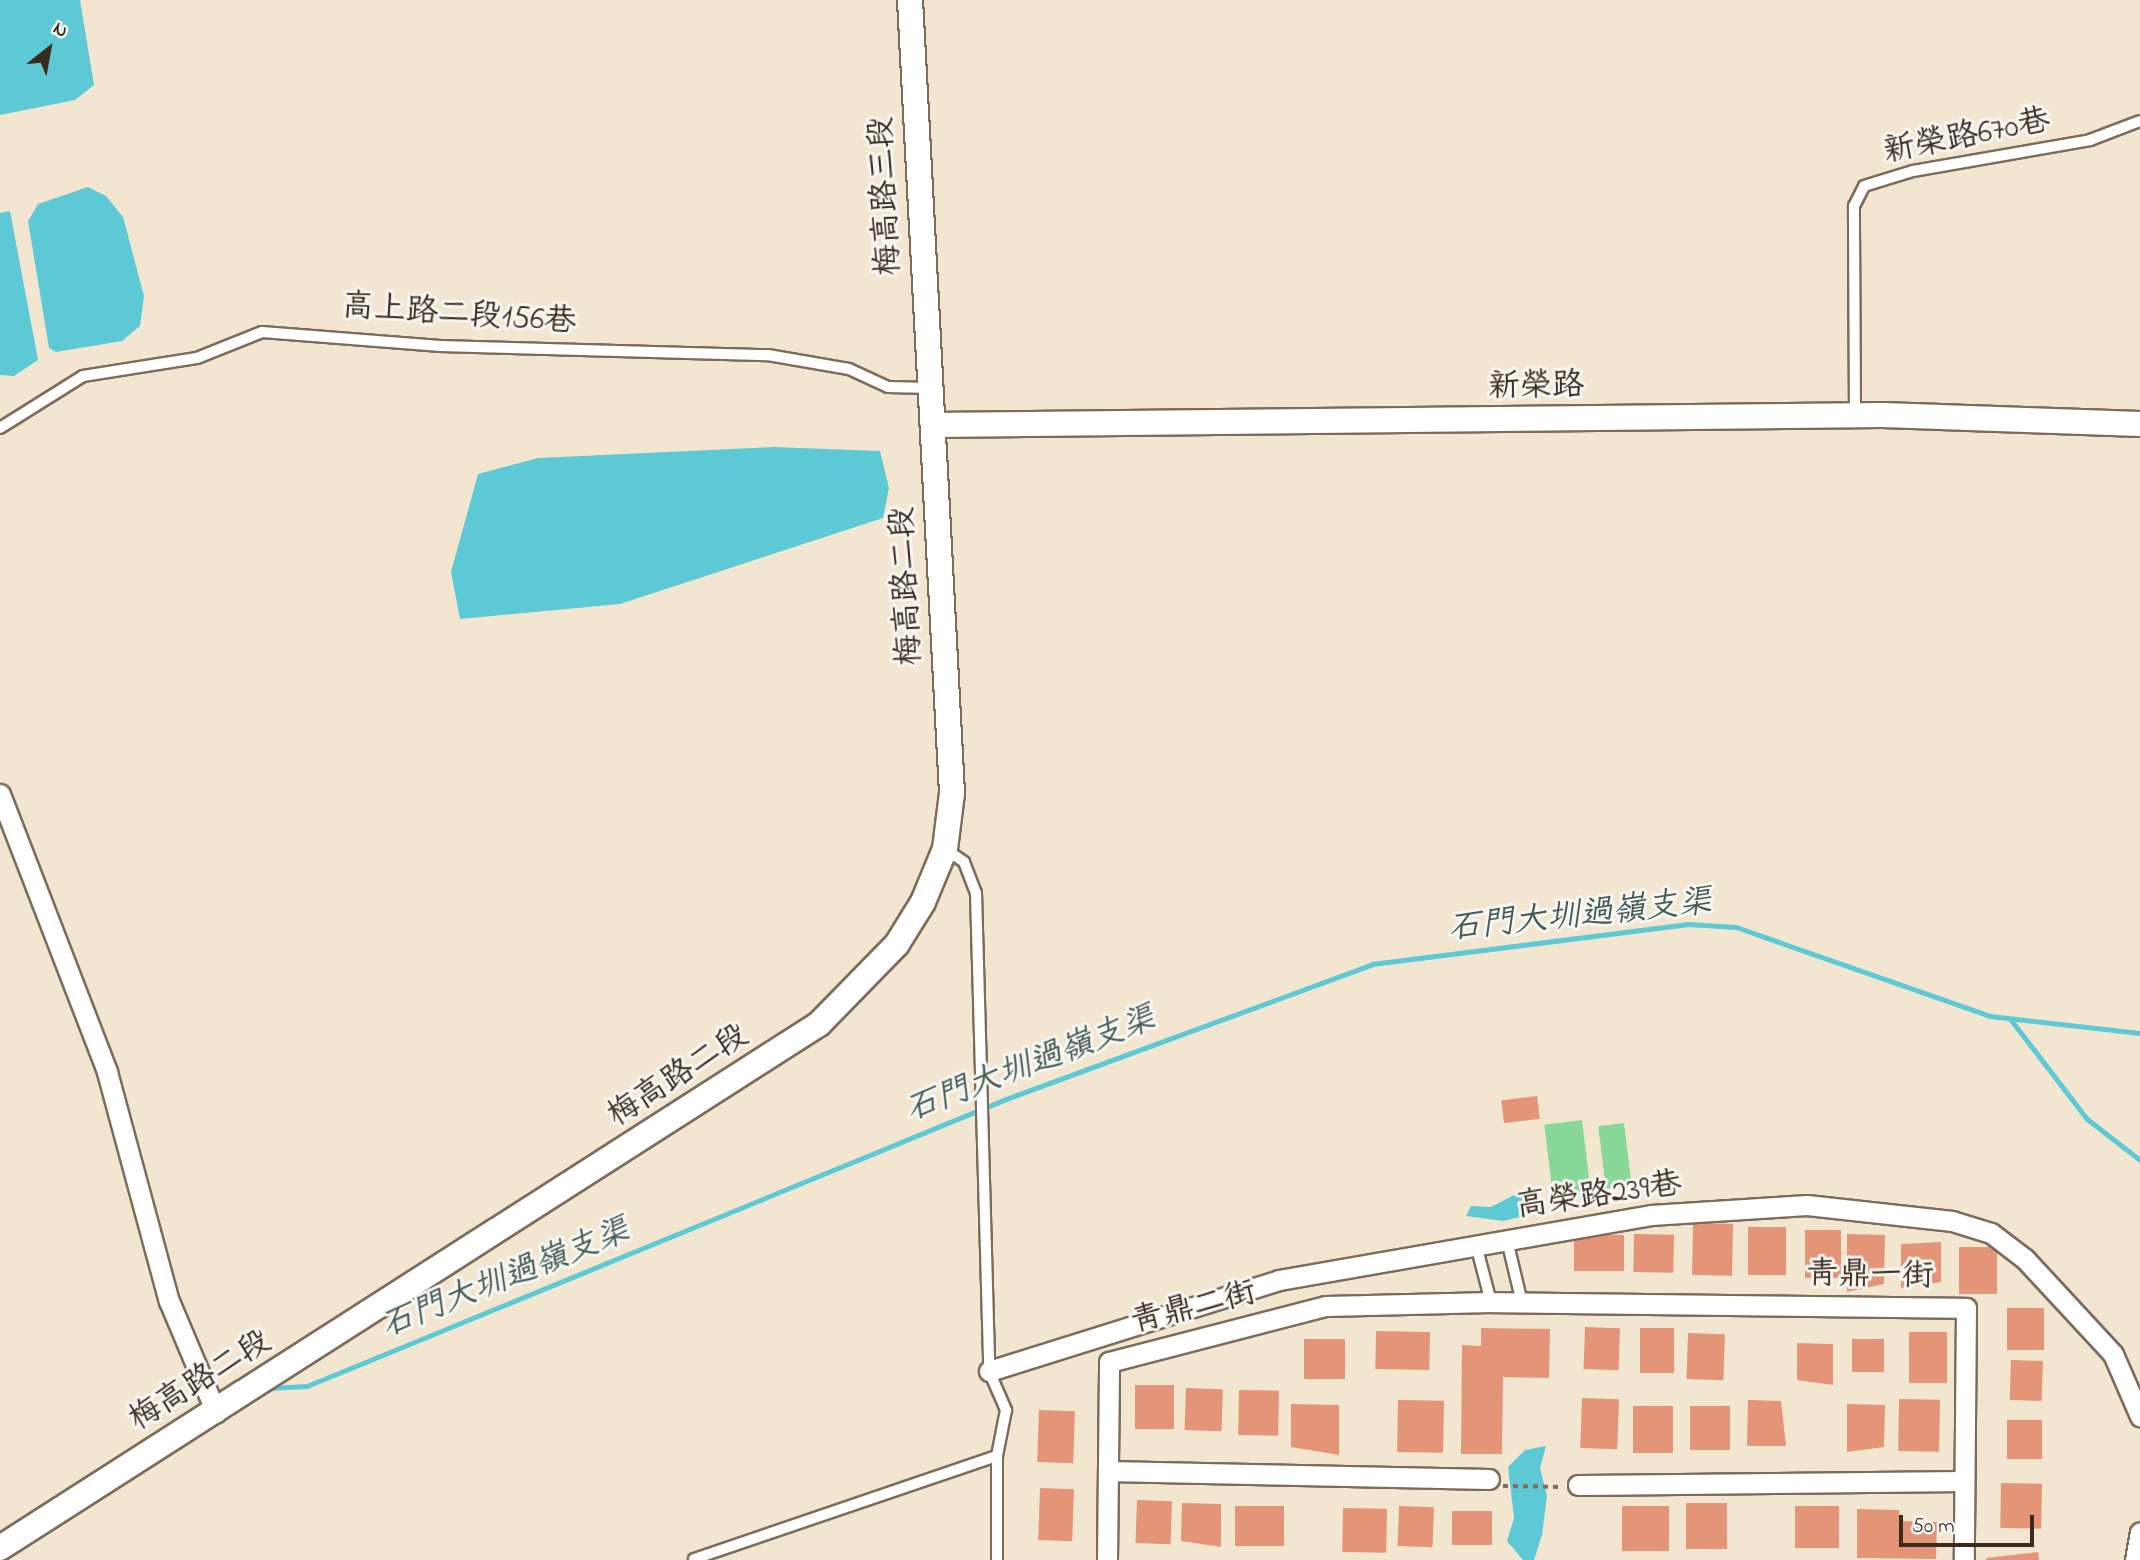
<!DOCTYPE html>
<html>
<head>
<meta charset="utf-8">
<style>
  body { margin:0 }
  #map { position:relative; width:2140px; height:1560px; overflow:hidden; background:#f3e6d0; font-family:"Indie Flower","LXGW WenKai TC",sans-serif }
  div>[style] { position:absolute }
  .green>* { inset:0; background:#87d797; transform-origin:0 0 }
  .water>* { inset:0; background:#5dc9d5 }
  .stream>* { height:5px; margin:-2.5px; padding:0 2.5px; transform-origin:2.5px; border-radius:2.5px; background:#5dc9d5 }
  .building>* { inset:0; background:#e49578; transform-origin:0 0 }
  .path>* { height:3.5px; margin-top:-1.75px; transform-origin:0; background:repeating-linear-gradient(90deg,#7b6c5c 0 5px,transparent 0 10px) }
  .roads { filter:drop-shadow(2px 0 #7b6c5c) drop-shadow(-2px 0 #7b6c5c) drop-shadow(0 2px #7b6c5c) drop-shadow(0 -2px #7b6c5c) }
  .service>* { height:10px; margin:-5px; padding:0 5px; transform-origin:5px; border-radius:5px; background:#fff }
  .minor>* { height:19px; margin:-9.5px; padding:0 9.5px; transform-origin:9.5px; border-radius:9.5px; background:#fff }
  .tertiary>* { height:24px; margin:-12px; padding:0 12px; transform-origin:12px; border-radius:12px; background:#fff }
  span { translate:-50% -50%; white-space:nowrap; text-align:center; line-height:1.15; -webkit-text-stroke:6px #f6f6f2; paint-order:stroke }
  .street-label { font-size:32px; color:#3b2a1e }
  .water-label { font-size:33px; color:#455a55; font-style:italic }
  .north { position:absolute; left:14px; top:14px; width:70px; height:70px; -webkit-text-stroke:5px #f6f6f2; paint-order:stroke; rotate:31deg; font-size:19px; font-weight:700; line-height:28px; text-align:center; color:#3b2a1e }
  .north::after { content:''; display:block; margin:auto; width:24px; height:32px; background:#3b2a1e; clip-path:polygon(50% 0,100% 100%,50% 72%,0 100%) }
  .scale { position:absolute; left:1899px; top:1515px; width:135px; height:32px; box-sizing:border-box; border:4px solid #3b2a1e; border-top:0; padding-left:9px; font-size:21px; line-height:24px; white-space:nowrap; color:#3b2a1e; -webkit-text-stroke:5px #f6f6f2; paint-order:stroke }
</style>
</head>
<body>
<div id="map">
  <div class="green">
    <i style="left:1582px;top:1120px;width:75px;height:38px;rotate:83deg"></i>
    <i style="left:1624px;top:1123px;width:63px;height:26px;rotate:83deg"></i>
  </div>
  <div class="water">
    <i style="clip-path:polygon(0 0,80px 0,94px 85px,75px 100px,0 115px)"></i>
    <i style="clip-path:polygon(88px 187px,106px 196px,123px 217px,144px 296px,140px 326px,122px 341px,56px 352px,49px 348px,28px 221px,38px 204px)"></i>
    <i style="clip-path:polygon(10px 211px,38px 360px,14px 376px,0 375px,0 213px)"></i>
    <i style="clip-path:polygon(774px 447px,880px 451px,889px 488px,883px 518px,620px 604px,460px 619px,451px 572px,478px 474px,538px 458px)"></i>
    <i style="clip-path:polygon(1514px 1195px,1529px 1200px,1537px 1213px,1503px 1221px,1466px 1216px,1471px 1206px,1491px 1207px)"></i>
    <i style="clip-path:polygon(1546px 1446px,1540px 1468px,1547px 1496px,1542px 1535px,1534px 1560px,1523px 1560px,1507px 1541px,1514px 1518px,1508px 1467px,1525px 1450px)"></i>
  </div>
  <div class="stream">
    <i style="left:2011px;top:1020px;width:125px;rotate:52.5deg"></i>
    <i style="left:2087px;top:1119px;width:67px;rotate:37.7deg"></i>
    <i style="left:269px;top:1388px;width:38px;rotate:-3deg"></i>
    <i style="left:307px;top:1386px;width:756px;rotate:-22.32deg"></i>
    <i style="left:1006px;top:1099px;width:390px;rotate:-20.2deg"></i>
    <i style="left:1372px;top:964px;width:319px;rotate:-7.2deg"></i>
    <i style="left:1688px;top:924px;width:48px;rotate:3.6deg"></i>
    <i style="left:1736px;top:927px;width:269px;rotate:19.3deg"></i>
    <i style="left:1990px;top:1016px;width:151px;rotate:6.5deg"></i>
  </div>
  <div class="building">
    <i style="left:1537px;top:1096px;width:23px;height:36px;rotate:83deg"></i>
    <i style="left:1693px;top:1223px;width:40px;height:52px;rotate:1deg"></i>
    <i style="left:1748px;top:1227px;width:38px;height:48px"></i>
    <i style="left:1805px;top:1230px;width:36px;height:48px"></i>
    <i style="left:1634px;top:1234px;width:40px;height:38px;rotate:1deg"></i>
    <i style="clip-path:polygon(1847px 1234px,1885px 1235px,1884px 1284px,1847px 1292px)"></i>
    <i style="left:1574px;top:1235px;width:50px;height:36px"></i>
    <i style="clip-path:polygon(1941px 1242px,1941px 1282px,1901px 1288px,1901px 1244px)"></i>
    <i style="left:1959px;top:1247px;width:38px;height:47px"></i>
    <i style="left:2007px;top:1308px;width:37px;height:42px"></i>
    <i style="left:1585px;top:1327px;width:35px;height:42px;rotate:2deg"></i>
    <i style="clip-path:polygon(1481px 1328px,1550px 1329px,1549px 1378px,1503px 1377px,1502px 1454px,1461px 1454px,1462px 1345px,1481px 1346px)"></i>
    <i style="left:1640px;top:1328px;width:34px;height:45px"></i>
    <i style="left:1376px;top:1331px;width:54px;height:38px;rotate:1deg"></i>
    <i style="left:1909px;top:1332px;width:38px;height:51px"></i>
    <i style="left:1688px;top:1333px;width:37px;height:46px;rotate:2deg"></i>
    <i style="left:1304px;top:1339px;width:41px;height:40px"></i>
    <i style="left:1852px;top:1339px;width:32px;height:33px"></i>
    <i style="clip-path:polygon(1797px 1343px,1833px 1344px,1833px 1385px,1797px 1380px)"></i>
    <i style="left:2011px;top:1360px;width:32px;height:40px;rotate:2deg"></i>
    <i style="left:1135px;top:1385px;width:39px;height:44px"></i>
    <i style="left:1186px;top:1388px;width:37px;height:42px;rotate:2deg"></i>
    <i style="left:1239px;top:1390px;width:40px;height:45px;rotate:1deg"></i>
    <i style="left:1582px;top:1398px;width:37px;height:50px;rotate:2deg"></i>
    <i style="left:1899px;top:1399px;width:41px;height:52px;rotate:1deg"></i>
    <i style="left:1398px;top:1400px;width:46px;height:52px;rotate:1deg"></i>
    <i style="clip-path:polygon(1748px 1400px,1781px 1401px,1786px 1446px,1747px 1446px)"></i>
    <i style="clip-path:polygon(1291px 1404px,1339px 1405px,1339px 1455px,1291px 1447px)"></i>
    <i style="clip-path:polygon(1847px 1404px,1885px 1405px,1884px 1447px,1847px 1452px)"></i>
    <i style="left:1633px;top:1406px;width:40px;height:47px"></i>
    <i style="left:1690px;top:1406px;width:40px;height:44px"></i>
    <i style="left:1039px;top:1410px;width:36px;height:52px;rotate:2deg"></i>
    <i style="left:2007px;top:1420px;width:35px;height:39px"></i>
    <i style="left:2001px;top:1483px;width:41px;height:45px;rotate:1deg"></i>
    <i style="left:1040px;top:1488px;width:34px;height:52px;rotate:2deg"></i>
    <i style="left:1137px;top:1500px;width:35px;height:43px;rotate:2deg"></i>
    <i style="clip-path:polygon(1182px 1503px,1221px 1504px,1221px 1547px,1181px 1541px)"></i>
    <i style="left:1686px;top:1503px;width:41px;height:46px"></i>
    <i style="left:1235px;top:1506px;width:49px;height:40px"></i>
    <i style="left:1399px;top:1506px;width:35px;height:40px;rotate:2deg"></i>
    <i style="left:1622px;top:1506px;width:47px;height:45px"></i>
    <i style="left:1795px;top:1506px;width:44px;height:42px"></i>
    <i style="left:1343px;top:1508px;width:44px;height:44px;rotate:1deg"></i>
    <i style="clip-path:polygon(1857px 1509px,1899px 1510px,1900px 1521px,1937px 1522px,1936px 1559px,1857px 1558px)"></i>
    <i style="left:1452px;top:1511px;width:40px;height:34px"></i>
    <i style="clip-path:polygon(2038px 1552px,2039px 1560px,1986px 1560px,1986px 1558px)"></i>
  </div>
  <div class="path">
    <i style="left:1503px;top:1486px;width:59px;rotate:1deg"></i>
  </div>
  <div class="roads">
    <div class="service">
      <i style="left:1855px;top:415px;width:209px;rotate:-90.3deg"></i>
      <i style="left:1854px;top:206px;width:22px;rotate:-63deg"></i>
      <i style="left:1864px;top:186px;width:51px;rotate:-17deg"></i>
      <i style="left:1913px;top:171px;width:180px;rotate:-9.9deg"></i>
      <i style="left:2090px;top:140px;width:53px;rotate:-20.8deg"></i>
      <i style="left:0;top:428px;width:98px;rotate:-32.1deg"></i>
      <i style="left:83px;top:376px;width:115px;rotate:-9deg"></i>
      <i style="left:197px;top:358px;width:70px;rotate:-21.8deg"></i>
      <i style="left:262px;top:332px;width:179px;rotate:4.5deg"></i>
      <i style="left:440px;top:346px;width:328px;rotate:1.6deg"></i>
      <i style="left:768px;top:355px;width:82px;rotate:9.8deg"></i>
      <i style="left:849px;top:369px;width:43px;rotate:24.8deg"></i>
      <i style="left:888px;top:387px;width:42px;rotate:1.4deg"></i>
      <i style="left:945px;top:849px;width:23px;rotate:34deg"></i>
      <i style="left:964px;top:862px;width:33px;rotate:69deg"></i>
      <i style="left:976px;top:893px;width:478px;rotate:88.4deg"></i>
      <i style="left:989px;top:1371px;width:43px;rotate:66.4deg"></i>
      <i style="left:1006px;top:1410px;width:47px;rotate:101.1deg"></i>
      <i style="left:997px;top:1456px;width:104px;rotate:90deg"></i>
      <i style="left:1507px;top:1240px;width:65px;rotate:76.6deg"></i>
      <i style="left:1476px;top:1245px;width:59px;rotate:75.3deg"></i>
      <i style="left:694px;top:1559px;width:320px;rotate:-18.8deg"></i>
    </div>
    <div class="minor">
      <i style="left:0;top:794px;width:298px;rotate:68.9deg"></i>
      <i style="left:107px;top:1072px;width:237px;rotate:74.9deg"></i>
      <i style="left:169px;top:1301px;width:121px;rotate:67.1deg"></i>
      <i style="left:989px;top:1371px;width:304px;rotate:-17.4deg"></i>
      <i style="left:1279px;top:1280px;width:378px;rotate:-9.9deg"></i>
      <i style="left:1651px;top:1215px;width:156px;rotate:-3.7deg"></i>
      <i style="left:1807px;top:1205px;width:146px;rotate:6.3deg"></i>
      <i style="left:1952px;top:1221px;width:41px;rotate:17.1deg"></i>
      <i style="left:1991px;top:1233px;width:43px;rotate:37.4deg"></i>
      <i style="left:2025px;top:1259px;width:129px;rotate:47.2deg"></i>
      <i style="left:2113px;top:1354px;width:68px;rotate:66.5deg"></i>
      <i style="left:1108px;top:1471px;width:381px;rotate:1.2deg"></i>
      <i style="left:1578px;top:1485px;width:386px;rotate:-0.6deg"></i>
      <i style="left:1107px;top:1560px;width:198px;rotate:-89.4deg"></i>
      <i style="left:1109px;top:1362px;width:224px;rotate:-14.5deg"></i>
      <i style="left:1326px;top:1306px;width:165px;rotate:-1.4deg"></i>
      <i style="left:1491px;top:1302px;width:475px;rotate:0.7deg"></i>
      <i style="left:1966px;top:1308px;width:252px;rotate:90.5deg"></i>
      <i style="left:2135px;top:1560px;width:28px;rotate:-80deg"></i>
    </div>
    <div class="tertiary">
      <i style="left:933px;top:425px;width:949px;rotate:-0.6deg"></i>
      <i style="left:1882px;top:415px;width:258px;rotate:2deg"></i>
      <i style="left:0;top:1548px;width:972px;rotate:-32.61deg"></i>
      <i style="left:819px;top:1024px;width:112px;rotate:-45.7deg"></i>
      <i style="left:897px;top:944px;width:49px;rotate:-58.2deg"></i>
      <i style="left:923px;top:902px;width:57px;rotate:-67.5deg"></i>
      <i style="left:945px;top:849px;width:56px;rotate:-82.9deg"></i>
      <i style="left:952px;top:793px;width:794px;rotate:-93.03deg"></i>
    </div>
  </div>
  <div class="street-label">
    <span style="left:1967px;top:138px;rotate:-11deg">新榮路670巷</span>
    <span style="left:887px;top:196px;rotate:-93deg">梅高路三段</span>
    <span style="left:459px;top:316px;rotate:4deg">高上路二段156巷</span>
    <span style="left:1536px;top:388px;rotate:-1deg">新榮路</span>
    <span style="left:908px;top:586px;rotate:-93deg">梅高路二段</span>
    <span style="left:679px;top:1077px;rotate:-33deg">梅高路二段</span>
    <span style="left:1599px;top:1197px;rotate:-8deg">高榮路239巷</span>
    <span style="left:1870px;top:1277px;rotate:1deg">青鼎一街</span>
    <span style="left:1194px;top:1309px;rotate:-14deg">青鼎二街</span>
    <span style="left:201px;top:1382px;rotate:-32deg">梅高路二段</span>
  </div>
  <div class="water-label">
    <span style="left:1580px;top:917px;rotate:-6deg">石門大圳過嶺支渠</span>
    <span style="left:1031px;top:1066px;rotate:-21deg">石門大圳過嶺支渠</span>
    <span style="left:506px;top:1280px;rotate:-22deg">石門大圳過嶺支渠</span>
  </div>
  <div class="north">N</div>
  <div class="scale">50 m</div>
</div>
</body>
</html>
